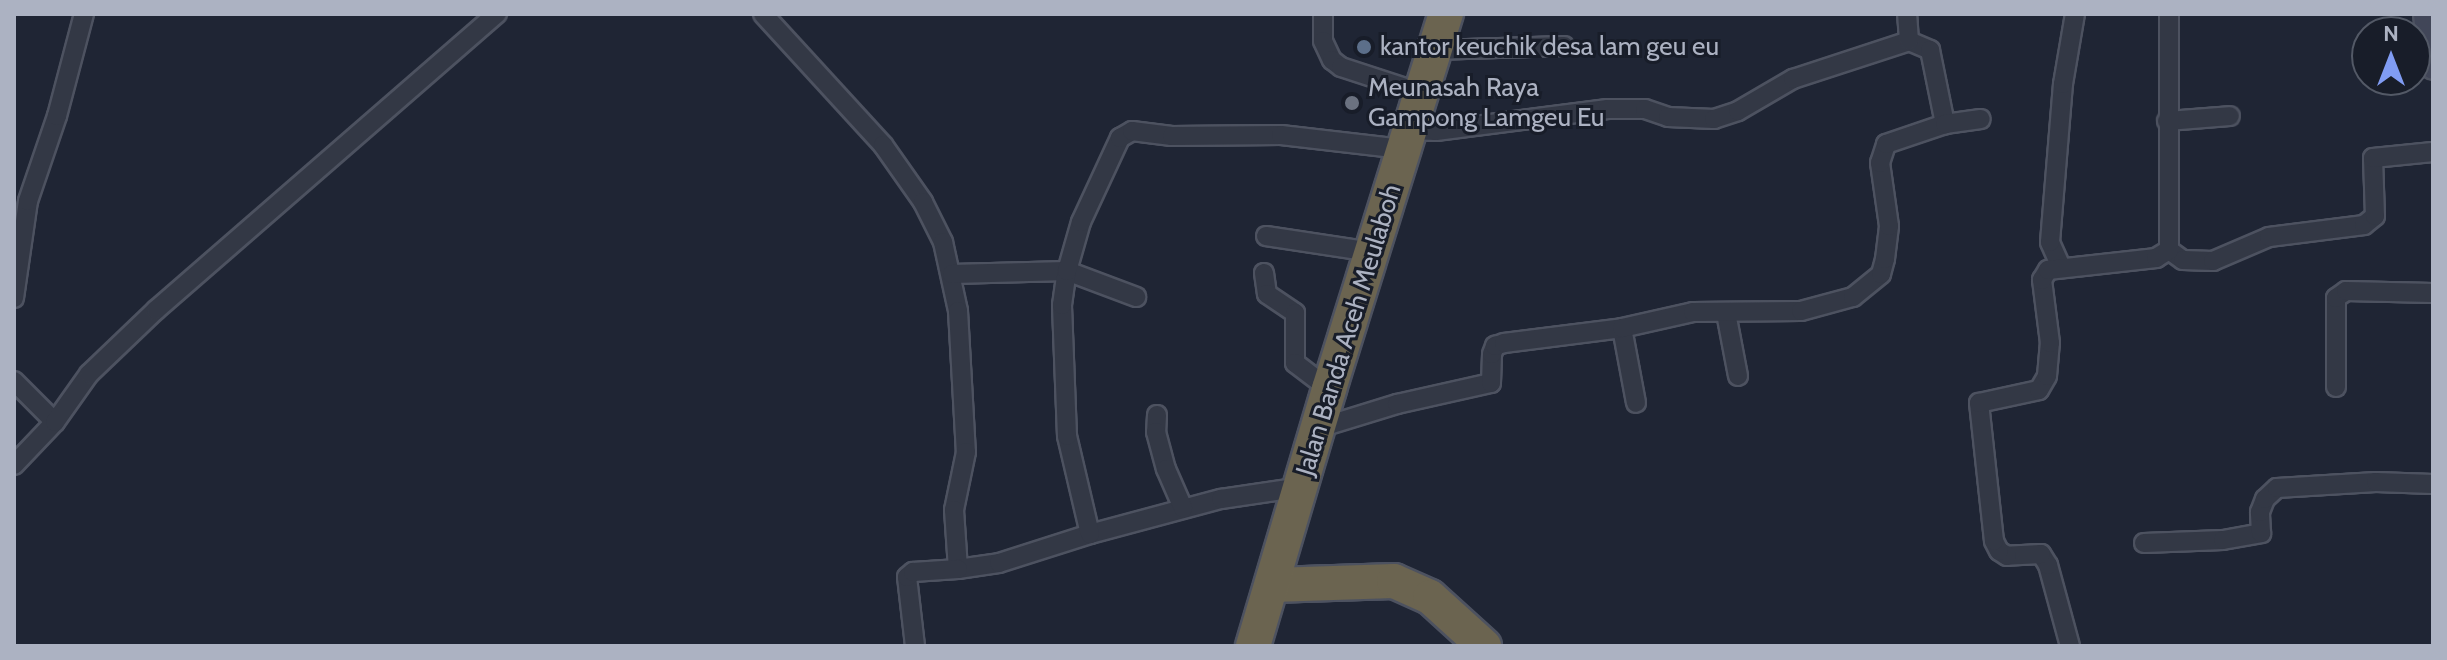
<!DOCTYPE html>
<html>
<head>
<meta charset="utf-8">
<style>
  body { margin:0 }
  #map { position:relative; width:2447px; height:660px; overflow:hidden; background:#1f2534; font-family:Cabin,sans-serif }
  div>[style] { position:absolute }
  .roads { filter:drop-shadow(2px 0 #4d5260) drop-shadow(-2px 0 #4d5260) drop-shadow(0 2px #4d5260) drop-shadow(0 -2px #4d5260) }
  .street>* { height:18px; margin:-9px; padding:0 9px; transform-origin:9px; border-radius:9px; background:#333845 }
  .secondary>* { height:26px; margin:-13px; padding:0 13px; transform-origin:13px; border-radius:13px; background:#414658 }
  .highway>* { height:34px; margin:-17px; padding:0 17px; transform-origin:17px; border-radius:17px; background:#6b6450 }
  .dots>* { width:22px; height:22px; translate:-50% -50%; box-sizing:border-box; border:4px solid #181d29; border-radius:50% }
  span { translate:-50% -50%; white-space:nowrap; text-align:center; line-height:1.15; -webkit-text-stroke:6px #181d29; paint-order:stroke }
  .poi-label { font-size:26px; color:#acb2c2 }
  .left { translate:0 -50%; text-align:left }
  .street-label { font-size:26px; color:#acb2c2 }
  .frame { position:absolute; inset:0; border:16px solid #acb2c2; pointer-events:none }
  .north { position:absolute; left:2351px; top:16px; width:80px; height:80px; box-sizing:border-box; background:#181d29; border:2px solid #535966; border-radius:50%; rotate:0deg; font-size:22px; font-weight:700; line-height:32px; text-align:center; color:#acb2c2 }
  .north::after { content:''; display:block; margin:auto; width:28px; height:36px; background:#809cf3; clip-path:polygon(50% 0,100% 100%,50% 72%,0 100%) }
</style>
</head>
<body>
<div id="map">
  <div class="roads">
    <div class="street">
      <i style="left:763px;top:14px;width:178px;rotate:47.5deg"></i>
      <i style="left:883px;top:145px;width:70px;rotate:54.9deg"></i>
      <i style="left:923px;top:202px;width:45px;rotate:63.4deg"></i>
      <i style="left:943px;top:242px;width:71px;rotate:77.7deg"></i>
      <i style="left:958px;top:311px;width:141px;rotate:86.8deg"></i>
      <i style="left:966px;top:452px;width:59px;rotate:101.7deg"></i>
      <i style="left:954px;top:510px;width:59px;rotate:86.1deg"></i>
      <i style="left:958px;top:569px;width:41px;rotate:-8.3deg"></i>
      <i style="left:999px;top:563px;width:96px;rotate:-17.7deg"></i>
      <i style="left:1090px;top:534px;width:136px;rotate:-15deg"></i>
      <i style="left:1221px;top:499px;width:82px;rotate:-8.4deg"></i>
      <i style="left:1323px;top:14px;width:27px;rotate:90deg"></i>
      <i style="left:1323px;top:41px;width:21px;rotate:65deg"></i>
      <i style="left:1332px;top:60px;width:11px;rotate:38deg"></i>
      <i style="left:1341px;top:67px;width:84px;rotate:18deg"></i>
      <i style="left:1909px;top:41px;width:23px;rotate:23deg"></i>
      <i style="left:1930px;top:50px;width:76px;rotate:78.5deg"></i>
      <i style="left:1434px;top:50px;width:130px;rotate:-1.8deg"></i>
      <i style="left:2167px;top:121px;width:63px;rotate:-4.5deg"></i>
      <i style="left:1409px;top:130px;width:27px;rotate:2deg"></i>
      <i style="left:1436px;top:131px;width:173px;rotate:-7.3deg"></i>
      <i style="left:1608px;top:109px;width:37px"></i>
      <i style="left:1645px;top:109px;width:24px;rotate:19deg"></i>
      <i style="left:1668px;top:117px;width:46px;rotate:2.5deg"></i>
      <i style="left:1714px;top:119px;width:25px;rotate:-18deg"></i>
      <i style="left:1738px;top:111px;width:64px;rotate:-30.2deg"></i>
      <i style="left:1793px;top:79px;width:122px;rotate:-18.1deg"></i>
      <i style="left:1909px;top:41px;width:27px;rotate:-94deg"></i>
      <i style="left:1266px;top:236px;width:107px;rotate:8.6deg"></i>
      <i style="left:2169px;top:250px;width:17px;rotate:36deg"></i>
      <i style="left:2183px;top:260px;width:30px;rotate:2deg"></i>
      <i style="left:2213px;top:261px;width:61px;rotate:-23.2deg"></i>
      <i style="left:2269px;top:237px;width:96px;rotate:-7.2deg"></i>
      <i style="left:2364px;top:225px;width:14px;rotate:-39deg"></i>
      <i style="left:2375px;top:216px;width:58px;rotate:-92deg"></i>
      <i style="left:2373px;top:158px;width:60px;rotate:-5.7deg"></i>
      <i style="left:2061px;top:267px;width:27px;rotate:-114deg"></i>
      <i style="left:2050px;top:242px;width:159px;rotate:-85.3deg"></i>
      <i style="left:2063px;top:84px;width:71px;rotate:-80.3deg"></i>
      <i style="left:1264px;top:273px;width:21px;rotate:82deg"></i>
      <i style="left:1267px;top:294px;width:34px;rotate:34deg"></i>
      <i style="left:1295px;top:313px;width:50px;rotate:90deg"></i>
      <i style="left:1295px;top:363px;width:43px;rotate:37.4deg"></i>
      <i style="left:952px;top:274px;width:115px;rotate:-1.5deg"></i>
      <i style="left:1067px;top:271px;width:74px;rotate:20.6deg"></i>
      <i style="left:14px;top:298px;width:98px;rotate:-81.8deg"></i>
      <i style="left:28px;top:201px;width:90px;rotate:-71.2deg"></i>
      <i style="left:57px;top:116px;width:106px;rotate:-75.2deg"></i>
      <i style="left:1726px;top:313px;width:64px;rotate:79.2deg"></i>
      <i style="left:1622px;top:328px;width:76px;rotate:79.4deg"></i>
      <i style="left:14px;top:381px;width:58px;rotate:45deg"></i>
      <i style="left:2336px;top:387px;width:89px;rotate:-90deg"></i>
      <i style="left:2336px;top:298px;width:12px;rotate:-35deg"></i>
      <i style="left:2346px;top:291px;width:87px;rotate:1.3deg"></i>
      <i style="left:1157px;top:415px;width:17px;rotate:93deg"></i>
      <i style="left:1156px;top:432px;width:38px;rotate:75deg"></i>
      <i style="left:1166px;top:469px;width:43px;rotate:66.4deg"></i>
      <i style="left:1319px;top:428px;width:82px;rotate:-17.1deg"></i>
      <i style="left:1397px;top:404px;width:96px;rotate:-12.6deg"></i>
      <i style="left:1491px;top:383px;width:29px;rotate:-88deg"></i>
      <i style="left:1492px;top:354px;width:9px;rotate:-69deg"></i>
      <i style="left:1495px;top:346px;width:9px;rotate:-18deg"></i>
      <i style="left:1504px;top:343px;width:119px;rotate:-7.2deg"></i>
      <i style="left:1622px;top:328px;width:73px;rotate:-12.7deg"></i>
      <i style="left:1693px;top:312px;width:108px;rotate:-0.5deg"></i>
      <i style="left:1801px;top:311px;width:54px;rotate:-15.1deg"></i>
      <i style="left:1853px;top:297px;width:36px;rotate:-39deg"></i>
      <i style="left:1881px;top:274px;width:16px;rotate:-75deg"></i>
      <i style="left:1885px;top:259px;width:33px;rotate:-83deg"></i>
      <i style="left:1889px;top:226px;width:64px;rotate:-98.1deg"></i>
      <i style="left:1880px;top:163px;width:20px;rotate:-72deg"></i>
      <i style="left:1886px;top:144px;width:62px;rotate:-18.7deg"></i>
      <i style="left:1945px;top:124px;width:36px;rotate:-8deg"></i>
      <i style="left:14px;top:465px;width:59px;rotate:-46.4deg"></i>
      <i style="left:55px;top:422px;width:59px;rotate:-54.7deg"></i>
      <i style="left:89px;top:374px;width:93px;rotate:-43.7deg"></i>
      <i style="left:156px;top:310px;width:452px;rotate:-41deg"></i>
      <i style="left:1090px;top:534px;width:101px;rotate:-103.2deg"></i>
      <i style="left:1067px;top:436px;width:131px;rotate:-92.2deg"></i>
      <i style="left:1062px;top:305px;width:34px;rotate:-82deg"></i>
      <i style="left:1067px;top:271px;width:51px;rotate:-74.1deg"></i>
      <i style="left:1081px;top:222px;width:93px;rotate:-65.1deg"></i>
      <i style="left:1120px;top:138px;width:14px;rotate:-30deg"></i>
      <i style="left:1132px;top:131px;width:40px;rotate:7.1deg"></i>
      <i style="left:1172px;top:136px;width:109px;rotate:-0.5deg"></i>
      <i style="left:1281px;top:135px;width:122px;rotate:6.6deg"></i>
      <i style="left:2144px;top:543px;width:79px;rotate:-2.2deg"></i>
      <i style="left:2223px;top:540px;width:39px;rotate:-10deg"></i>
      <i style="left:2261px;top:533px;width:21px;rotate:-93deg"></i>
      <i style="left:2260px;top:512px;width:14px;rotate:-69deg"></i>
      <i style="left:2265px;top:499px;width:16px;rotate:-43deg"></i>
      <i style="left:2277px;top:488px;width:99px;rotate:-3.5deg"></i>
      <i style="left:2376px;top:482px;width:57px;rotate:2deg"></i>
      <i style="left:915px;top:646px;width:69px;rotate:-96.6deg"></i>
      <i style="left:907px;top:577px;width:8px;rotate:-40deg"></i>
      <i style="left:913px;top:572px;width:45px;rotate:-3.8deg"></i>
      <i style="left:2070px;top:646px;width:84px;rotate:-105.2deg"></i>
      <i style="left:2048px;top:565px;width:13px;rotate:-122deg"></i>
      <i style="left:2041px;top:554px;width:34px;rotate:177deg"></i>
      <i style="left:2007px;top:556px;width:9px;rotate:-148deg"></i>
      <i style="left:1999px;top:551px;width:11px;rotate:-117deg"></i>
      <i style="left:1994px;top:541px;width:139px;rotate:-96.2deg"></i>
      <i style="left:1979px;top:403px;width:61px;rotate:-12.2deg"></i>
      <i style="left:2039px;top:390px;width:16px;rotate:-60deg"></i>
      <i style="left:2047px;top:376px;width:33px;rotate:-85deg"></i>
      <i style="left:2050px;top:343px;width:64px;rotate:-97.2deg"></i>
      <i style="left:2042px;top:280px;width:12px;rotate:-59deg"></i>
      <i style="left:2048px;top:270px;width:109px;rotate:-6.3deg"></i>
      <i style="left:2156px;top:258px;width:15px;rotate:-32deg"></i>
      <i style="left:2169px;top:250px;width:236px;rotate:-90deg"></i>
    </div>
    <div class="secondary">
      <i style="left:2427px;top:14px;width:52px;rotate:83.4deg"></i>
    </div>
    <div class="highway">
      <i style="left:1273px;top:585px;width:121px;rotate:-1.9deg"></i>
      <i style="left:1394px;top:581px;width:39px;rotate:24deg"></i>
      <i style="left:1430px;top:597px;width:73px;rotate:42.2deg"></i>
      <i style="left:1253px;top:646px;width:268px;rotate:-73.5deg"></i>
      <i style="left:1329px;top:389px;width:393px;rotate:-72.7deg"></i>
    </div>
  </div>
  <div class="dots">
    <i style="left:1364px;top:47px;background:#5c6f8a"></i>
    <i style="left:1352px;top:103px;background:#6b7280"></i>
  </div>
  <div class="poi-label">
    <span class="left" style="left:1380px;top:47px">kantor keuchik desa lam geu eu</span>
    <span class="left" style="left:1368px;top:103px">Meunasah Raya<br>Gampong Lamgeu Eu</span>
  </div>
  <div class="street-label">
    <span style="left:1349px;top:330px;rotate:-73deg">Jalan Banda Aceh Meulaboh</span>
  </div>
  <div class="frame"></div>
  <div class="north">N</div>
</div>
</body>
</html>
